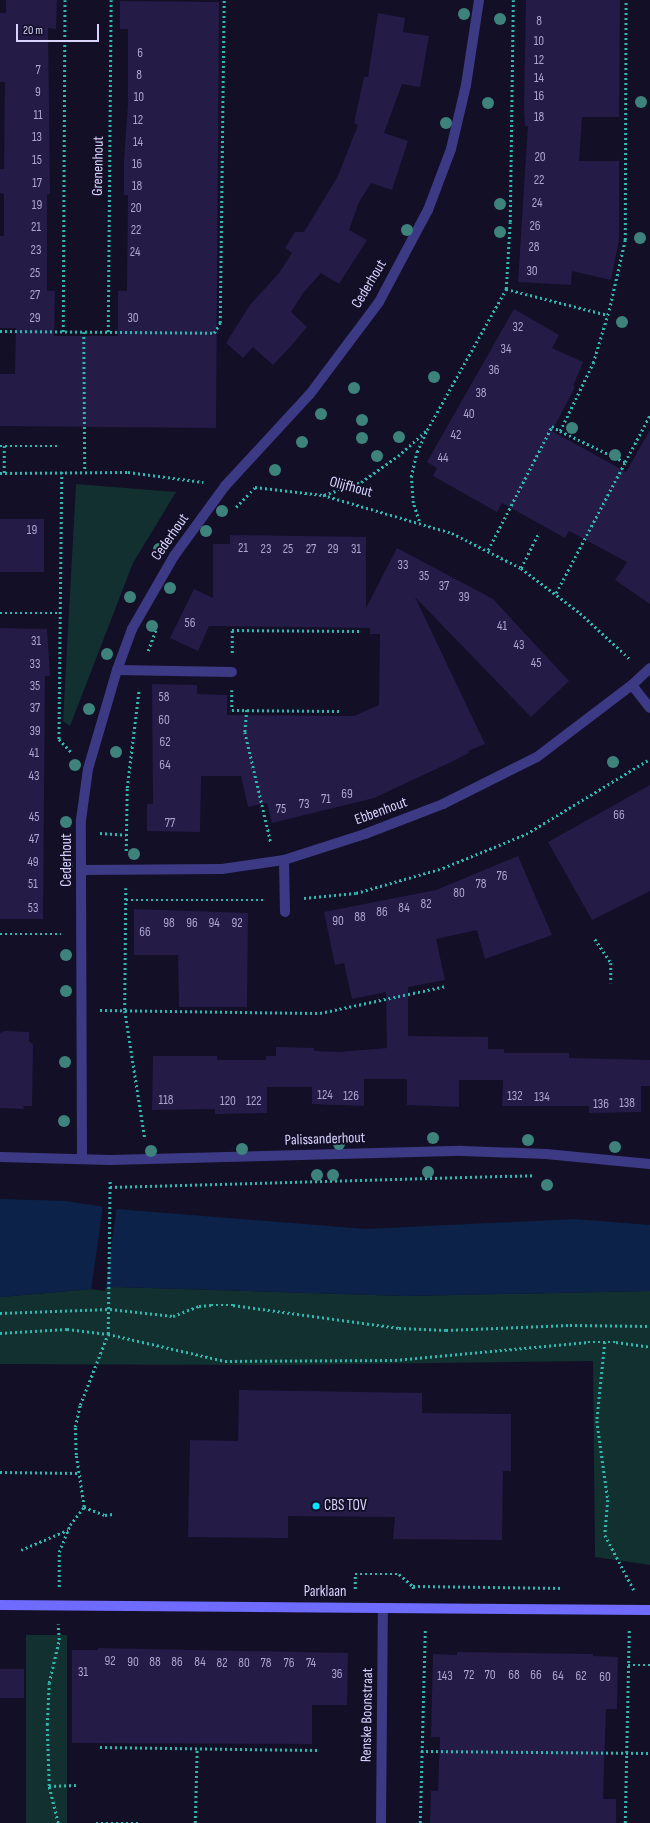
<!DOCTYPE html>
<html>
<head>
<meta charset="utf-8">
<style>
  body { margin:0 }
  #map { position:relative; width:650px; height:1823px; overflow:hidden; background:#130f26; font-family:"Sofia Sans Condensed",sans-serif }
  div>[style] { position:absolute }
  .green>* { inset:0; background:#12302f; transform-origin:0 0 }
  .water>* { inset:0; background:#0c2248 }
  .pier>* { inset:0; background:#130f26; transform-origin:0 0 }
  .building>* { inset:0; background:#241b47; transform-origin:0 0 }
  .path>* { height:2.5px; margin-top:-1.25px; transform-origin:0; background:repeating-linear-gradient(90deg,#2fb8b0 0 2px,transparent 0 5px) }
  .lane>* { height:10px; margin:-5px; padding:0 5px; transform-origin:5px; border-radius:5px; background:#3d3a85 }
  .street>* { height:10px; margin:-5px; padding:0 5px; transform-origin:5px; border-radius:5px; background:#3d3a85 }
  .secondary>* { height:10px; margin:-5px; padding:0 5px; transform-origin:5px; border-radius:5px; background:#6f6bff }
  .trees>* { width:12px; height:12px; margin:-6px; border-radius:50%; background:#3d827b }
  .dots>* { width:11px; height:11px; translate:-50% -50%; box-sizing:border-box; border:2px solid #130f26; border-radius:50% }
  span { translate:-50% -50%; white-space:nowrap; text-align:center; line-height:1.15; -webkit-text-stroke:4px #130f26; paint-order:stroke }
  .number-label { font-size:13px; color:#aca6d1 }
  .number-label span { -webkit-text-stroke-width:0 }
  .street-label { font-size:15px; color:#d9d4ff }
  .poi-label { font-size:15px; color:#d9d4ff }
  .left { translate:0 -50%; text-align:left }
  .scale { position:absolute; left:16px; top:24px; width:83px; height:18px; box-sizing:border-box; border:2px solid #d9d4ff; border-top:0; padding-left:5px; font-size:12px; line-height:14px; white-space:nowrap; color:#d9d4ff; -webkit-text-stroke:3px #130f26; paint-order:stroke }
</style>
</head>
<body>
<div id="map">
  <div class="green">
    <i style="clip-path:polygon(76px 484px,176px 492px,133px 563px,70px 726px,63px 721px)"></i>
    <i style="clip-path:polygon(116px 1287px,406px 1296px,650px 1291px,650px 1565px,595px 1557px,593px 1361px,285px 1365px,0 1364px,0 1297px)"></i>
    <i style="left:67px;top:1635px;width:188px;height:41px;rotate:90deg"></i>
  </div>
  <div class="water">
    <i style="clip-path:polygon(0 1199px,66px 1201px,117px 1209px,366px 1229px,574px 1219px,650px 1225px,650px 1291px,406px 1296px,116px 1287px,0 1297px)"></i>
  </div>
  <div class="pier">
    <i style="left:103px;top:1205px;width:14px;height:85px;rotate:8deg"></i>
  </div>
  <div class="building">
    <i style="clip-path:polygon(6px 0,57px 0,56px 29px,48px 28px,50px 194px,47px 194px,47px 291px,55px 291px,54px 336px,118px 336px,118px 291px,127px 291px,128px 195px,124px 195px,124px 160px,128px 104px,128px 29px,120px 29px,120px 1px,219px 2px,216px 428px,0 426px,0 374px,15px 374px,16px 328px,0 328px,0 236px,4px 236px,4px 194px,0 193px,0 169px,4px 169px,5px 82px,0 82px,0 13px,6px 13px)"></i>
    <i style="clip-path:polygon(526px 0,620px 0,619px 117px,582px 117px,579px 161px,619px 161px,619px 240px,611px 280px,572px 271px,571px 285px,518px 282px,528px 126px,525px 126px,524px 108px)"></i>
    <i style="clip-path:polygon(378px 13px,405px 18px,403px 32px,429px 36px,420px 87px,402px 84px,384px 133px,408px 141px,392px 190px,371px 183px,359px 202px,349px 230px,367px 240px,339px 284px,321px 273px,303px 293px,291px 312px,307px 327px,291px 346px,273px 365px,253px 347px,243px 358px,226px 343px,250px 305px,279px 273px,292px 253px,285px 248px,295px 232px,304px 232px,338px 176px,358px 125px,354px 123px,364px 77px,368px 77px)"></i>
    <i style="clip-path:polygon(514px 309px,559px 335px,552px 348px,583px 362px,573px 386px,575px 387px,552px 431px,626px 472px,650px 430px,650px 604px,615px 580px,627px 562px,569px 531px,565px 538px,502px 503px,497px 512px,433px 476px,437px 468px,427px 462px)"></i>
    <i style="left:0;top:519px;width:44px;height:53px"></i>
    <i style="clip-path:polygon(230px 535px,366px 537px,366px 608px,397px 548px,493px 599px,569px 681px,531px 717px,415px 597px,485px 744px,468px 751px,469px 753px,449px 763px,374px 798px,272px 823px,267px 803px,248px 807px,241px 776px,201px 776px,200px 832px,147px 831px,147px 804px,153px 804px,152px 684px,197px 685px,197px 694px,227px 695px,227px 715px,354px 716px,379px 705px,380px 634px,370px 634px,370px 628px,209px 626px,198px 651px,170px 638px,194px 589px,213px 598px,213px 544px,230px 544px)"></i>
    <i style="clip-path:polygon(0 628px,47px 629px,50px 676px,45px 676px,43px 919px,0 919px)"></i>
    <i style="clip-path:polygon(650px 785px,650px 891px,592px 920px,548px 842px)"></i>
    <i style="clip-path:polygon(518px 856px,552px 935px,485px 959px,477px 930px,436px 939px,445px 980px,408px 987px,408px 1036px,488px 1037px,488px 1049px,504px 1049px,504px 1053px,569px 1053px,569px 1058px,650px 1060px,650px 1086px,641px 1086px,641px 1112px,589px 1113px,589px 1106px,502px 1106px,503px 1080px,459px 1080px,459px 1107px,407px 1105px,407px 1079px,364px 1079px,364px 1106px,312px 1104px,312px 1087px,267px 1087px,267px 1113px,215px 1114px,215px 1109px,152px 1110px,153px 1056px,217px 1056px,217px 1060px,266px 1060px,266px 1056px,276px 1056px,276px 1047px,314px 1048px,314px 1051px,339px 1052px,387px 1048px,386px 992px,352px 999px,344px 963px,335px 965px,324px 912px,436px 890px)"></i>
    <i style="clip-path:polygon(134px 909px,248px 913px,247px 1007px,179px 1007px,178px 955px,134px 955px)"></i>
    <i style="clip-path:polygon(5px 1031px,29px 1032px,29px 1041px,33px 1045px,32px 1106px,23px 1106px,24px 1109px,0 1108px,0 1033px)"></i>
    <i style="clip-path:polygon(239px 1390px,422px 1393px,422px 1413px,511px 1414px,511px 1471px,503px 1471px,502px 1540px,393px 1539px,395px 1517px,288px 1516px,288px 1538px,188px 1537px,190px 1440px,238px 1441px)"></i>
    <i style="clip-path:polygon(98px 1648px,348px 1653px,347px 1705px,312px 1705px,312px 1744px,72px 1743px,72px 1650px,98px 1650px)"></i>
    <i style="clip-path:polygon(457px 1652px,593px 1654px,593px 1656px,618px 1657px,617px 1709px,606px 1709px,603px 1799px,616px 1799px,616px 1823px,430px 1823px,431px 1791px,438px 1791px,440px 1737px,431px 1737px,433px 1654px,457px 1655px)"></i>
    <i style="left:0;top:1669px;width:24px;height:29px"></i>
  </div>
  <div class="path">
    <i style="left:506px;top:289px;width:105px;rotate:14.3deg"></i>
    <i style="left:0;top:331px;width:214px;rotate:0.5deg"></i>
    <i style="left:214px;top:333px;width:12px;rotate:-59deg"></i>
    <i style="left:220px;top:323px;width:323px;rotate:-89.3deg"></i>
    <i style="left:63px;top:332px;width:332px;rotate:-89.7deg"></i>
    <i style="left:84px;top:332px;width:139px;rotate:89.6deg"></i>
    <i style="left:108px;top:332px;width:332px;rotate:-89.5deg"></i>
    <i style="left:560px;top:431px;width:72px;rotate:25.5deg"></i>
    <i style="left:625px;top:462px;width:53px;rotate:-62deg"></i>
    <i style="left:0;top:446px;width:57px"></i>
    <i style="left:62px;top:472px;width:267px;rotate:90.6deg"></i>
    <i style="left:59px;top:739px;width:19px;rotate:47deg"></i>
    <i style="left:0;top:473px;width:128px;rotate:-0.4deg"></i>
    <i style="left:128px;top:472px;width:76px;rotate:7.6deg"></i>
    <i style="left:4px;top:473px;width:27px;rotate:-90deg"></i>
    <i style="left:255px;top:487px;width:68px;rotate:6.7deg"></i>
    <i style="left:323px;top:495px;width:134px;rotate:16.4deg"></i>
    <i style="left:452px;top:533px;width:77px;rotate:26.9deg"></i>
    <i style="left:521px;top:568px;width:74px;rotate:37.3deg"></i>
    <i style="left:580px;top:613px;width:69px;rotate:42.7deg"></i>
    <i style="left:324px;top:495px;width:39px;rotate:-19deg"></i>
    <i style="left:361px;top:482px;width:45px;rotate:-35.1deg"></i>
    <i style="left:398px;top:456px;width:39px;rotate:-42deg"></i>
    <i style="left:427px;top:430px;width:162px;rotate:-60.7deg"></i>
    <i style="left:506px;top:289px;width:67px;rotate:-86.6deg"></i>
    <i style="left:510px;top:222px;width:222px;rotate:-89.2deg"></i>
    <i style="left:236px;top:507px;width:28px;rotate:-46deg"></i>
    <i style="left:419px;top:521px;width:19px;rotate:-108deg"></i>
    <i style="left:413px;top:503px;width:26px;rotate:-94deg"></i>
    <i style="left:411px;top:477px;width:26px;rotate:-77deg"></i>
    <i style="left:417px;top:452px;width:22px;rotate:-66deg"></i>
    <i style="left:488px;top:550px;width:140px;rotate:-62.7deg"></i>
    <i style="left:552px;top:426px;width:9px;rotate:32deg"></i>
    <i style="left:560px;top:431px;width:76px;rotate:-64.1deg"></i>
    <i style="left:593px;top:363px;width:55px;rotate:-73.2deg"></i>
    <i style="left:609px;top:310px;width:72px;rotate:-77.1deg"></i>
    <i style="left:625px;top:240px;width:240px;rotate:-89.8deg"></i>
    <i style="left:521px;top:568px;width:40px;rotate:-63.4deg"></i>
    <i style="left:556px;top:593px;width:148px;rotate:-62.2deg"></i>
    <i style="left:0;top:613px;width:60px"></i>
    <i style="left:148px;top:651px;width:23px;rotate:-70deg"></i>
    <i style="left:232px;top:653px;width:23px;rotate:-90deg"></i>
    <i style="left:232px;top:630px;width:130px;rotate:0.4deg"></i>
    <i style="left:232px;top:690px;width:20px;rotate:90deg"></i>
    <i style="left:232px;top:710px;width:107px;rotate:0.5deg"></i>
    <i style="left:247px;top:710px;width:22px;rotate:95deg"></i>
    <i style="left:245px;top:732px;width:114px;rotate:76.8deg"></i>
    <i style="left:100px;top:833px;width:26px;rotate:4deg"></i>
    <i style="left:126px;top:851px;width:63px;rotate:-89.1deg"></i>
    <i style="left:127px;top:788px;width:100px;rotate:-83.1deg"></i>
    <i style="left:126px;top:888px;width:123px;rotate:90.5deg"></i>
    <i style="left:125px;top:1011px;width:130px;rotate:81.1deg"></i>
    <i style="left:304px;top:898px;width:52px;rotate:-5.5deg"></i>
    <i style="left:356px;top:893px;width:91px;rotate:-16deg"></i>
    <i style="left:443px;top:868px;width:90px;rotate:-22.3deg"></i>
    <i style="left:526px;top:834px;width:145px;rotate:-31.2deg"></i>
    <i style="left:126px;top:900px;width:139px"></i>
    <i style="left:0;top:934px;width:61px"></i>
    <i style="left:595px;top:939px;width:29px;rotate:56deg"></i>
    <i style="left:611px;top:963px;width:20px;rotate:90deg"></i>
    <i style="left:100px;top:1010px;width:220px;rotate:0.8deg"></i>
    <i style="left:320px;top:1013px;width:129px;rotate:-12.1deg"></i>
    <i style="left:110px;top:1187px;width:424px;rotate:-1.6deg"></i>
    <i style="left:0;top:1313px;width:110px;rotate:-2.1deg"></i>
    <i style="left:110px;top:1309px;width:63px;rotate:6.3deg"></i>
    <i style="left:173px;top:1316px;width:28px;rotate:-21deg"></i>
    <i style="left:199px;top:1306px;width:12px;rotate:-5deg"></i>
    <i style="left:211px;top:1305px;width:22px"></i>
    <i style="left:233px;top:1305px;width:168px;rotate:7.9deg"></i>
    <i style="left:399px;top:1328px;width:47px;rotate:2.4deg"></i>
    <i style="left:446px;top:1330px;width:124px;rotate:-2.3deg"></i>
    <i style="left:570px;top:1325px;width:80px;rotate:0.7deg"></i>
    <i style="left:0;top:1333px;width:67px;rotate:-3.4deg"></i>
    <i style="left:67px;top:1329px;width:41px;rotate:7deg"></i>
    <i style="left:108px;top:1334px;width:120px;rotate:13deg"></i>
    <i style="left:225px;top:1361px;width:170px;rotate:-0.3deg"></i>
    <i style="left:395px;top:1360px;width:194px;rotate:-5.3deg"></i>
    <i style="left:588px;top:1342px;width:28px"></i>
    <i style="left:616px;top:1342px;width:34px;rotate:8deg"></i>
    <i style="left:605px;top:1342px;width:79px;rotate:95.8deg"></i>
    <i style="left:597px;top:1421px;width:80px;rotate:82.1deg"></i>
    <i style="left:608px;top:1500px;width:35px;rotate:95deg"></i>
    <i style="left:605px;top:1535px;width:62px;rotate:62.2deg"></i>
    <i style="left:0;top:1472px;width:79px;rotate:0.7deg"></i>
    <i style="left:84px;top:1507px;width:22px;rotate:21deg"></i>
    <i style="left:105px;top:1515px;width:8px;rotate:-7deg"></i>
    <i style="left:21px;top:1550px;width:51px;rotate:-23.1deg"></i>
    <i style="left:59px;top:1587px;width:35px;rotate:-90deg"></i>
    <i style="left:59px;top:1552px;width:29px;rotate:-68deg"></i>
    <i style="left:70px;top:1525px;width:23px;rotate:-52deg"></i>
    <i style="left:84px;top:1507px;width:53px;rotate:-98.7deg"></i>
    <i style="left:76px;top:1455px;width:28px;rotate:-92deg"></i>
    <i style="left:75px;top:1427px;width:23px;rotate:-77deg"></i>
    <i style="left:80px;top:1405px;width:76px;rotate:-68.5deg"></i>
    <i style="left:108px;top:1334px;width:155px;rotate:-89.3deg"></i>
    <i style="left:355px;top:1589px;width:15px;rotate:-90deg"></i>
    <i style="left:355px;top:1574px;width:44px"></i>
    <i style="left:399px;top:1574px;width:18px;rotate:41deg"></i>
    <i style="left:413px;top:1589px;width:3px;rotate:-90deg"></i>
    <i style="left:413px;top:1586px;width:150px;rotate:0.8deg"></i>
    <i style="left:628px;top:1665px;width:22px"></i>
    <i style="left:100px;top:1747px;width:219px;rotate:0.8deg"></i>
    <i style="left:421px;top:1751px;width:229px;rotate:0.5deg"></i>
    <i style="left:49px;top:1786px;width:27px;rotate:-2deg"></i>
    <i style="left:58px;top:1823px;width:38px;rotate:-104deg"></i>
    <i style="left:49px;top:1786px;width:61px;rotate:-91.9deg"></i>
    <i style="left:47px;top:1725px;width:42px;rotate:-87.3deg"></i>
    <i style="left:49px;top:1683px;width:44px;rotate:-76.9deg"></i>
    <i style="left:59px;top:1640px;width:16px;rotate:-94deg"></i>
    <i style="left:96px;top:1823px;width:44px"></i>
    <i style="left:195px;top:1823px;width:75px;rotate:-88.5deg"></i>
    <i style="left:420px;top:1823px;width:195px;rotate:-88.5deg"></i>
    <i style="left:625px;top:1823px;width:193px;rotate:-88.8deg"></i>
  </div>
  <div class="lane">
    <i style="left:117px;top:670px;width:115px;rotate:1deg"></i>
    <i style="left:284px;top:860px;width:52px;rotate:88.9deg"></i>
  </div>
  <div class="street">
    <i style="left:632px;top:685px;width:29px;rotate:52deg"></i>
    <i style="left:82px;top:870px;width:140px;rotate:-0.4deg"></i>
    <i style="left:222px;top:869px;width:63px;rotate:-8.3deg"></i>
    <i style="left:284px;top:860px;width:85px;rotate:-17.8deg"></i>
    <i style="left:365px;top:834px;width:84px;rotate:-21deg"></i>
    <i style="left:443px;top:804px;width:105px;rotate:-26.6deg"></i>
    <i style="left:537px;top:757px;width:119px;rotate:-37.2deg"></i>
    <i style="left:632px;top:685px;width:25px;rotate:-43deg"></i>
    <i style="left:0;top:1157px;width:110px;rotate:1.6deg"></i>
    <i style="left:110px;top:1160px;width:352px;rotate:-1.5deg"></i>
    <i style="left:462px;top:1151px;width:84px;rotate:2deg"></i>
    <i style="left:546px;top:1154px;width:104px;rotate:5.5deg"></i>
    <i style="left:82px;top:1158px;width:338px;rotate:-90.2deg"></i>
    <i style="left:81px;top:820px;width:51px;rotate:-82.2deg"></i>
    <i style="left:88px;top:769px;width:103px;rotate:-73.7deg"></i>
    <i style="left:117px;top:670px;width:44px;rotate:-69.9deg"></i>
    <i style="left:132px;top:629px;width:84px;rotate:-60.1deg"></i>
    <i style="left:174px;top:556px;width:87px;rotate:-53.9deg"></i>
    <i style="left:225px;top:486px;width:125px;rotate:-47.3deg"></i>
    <i style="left:310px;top:394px;width:115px;rotate:-53.1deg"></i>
    <i style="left:379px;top:302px;width:104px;rotate:-62deg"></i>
    <i style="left:428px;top:210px;width:65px;rotate:-69.3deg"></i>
    <i style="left:451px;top:149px;width:66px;rotate:-76.8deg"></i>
    <i style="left:466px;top:85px;width:86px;rotate:-81.3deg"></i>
    <i style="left:381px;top:1823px;width:215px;rotate:-89.5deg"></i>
  </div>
  <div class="secondary">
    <i style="left:0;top:1605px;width:650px;rotate:0.44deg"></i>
  </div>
  <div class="trees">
    <i style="left:464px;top:14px"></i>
    <i style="left:500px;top:19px"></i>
    <i style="left:641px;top:102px"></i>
    <i style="left:488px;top:103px"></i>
    <i style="left:446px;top:123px"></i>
    <i style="left:500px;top:204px"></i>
    <i style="left:407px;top:230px"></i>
    <i style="left:500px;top:232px"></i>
    <i style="left:640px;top:238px"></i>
    <i style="left:622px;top:322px"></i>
    <i style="left:434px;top:377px"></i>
    <i style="left:354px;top:388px"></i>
    <i style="left:321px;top:414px"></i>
    <i style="left:362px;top:420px"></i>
    <i style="left:572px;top:428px"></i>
    <i style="left:399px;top:437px"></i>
    <i style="left:362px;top:438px"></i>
    <i style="left:302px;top:442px"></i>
    <i style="left:615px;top:455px"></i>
    <i style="left:377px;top:456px"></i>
    <i style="left:275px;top:470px"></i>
    <i style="left:222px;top:511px"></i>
    <i style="left:206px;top:531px"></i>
    <i style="left:159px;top:549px"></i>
    <i style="left:170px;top:588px"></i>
    <i style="left:130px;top:597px"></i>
    <i style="left:152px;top:626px"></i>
    <i style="left:107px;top:654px"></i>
    <i style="left:89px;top:709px"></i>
    <i style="left:116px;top:752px"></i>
    <i style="left:613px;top:762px"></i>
    <i style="left:75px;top:765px"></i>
    <i style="left:66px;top:822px"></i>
    <i style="left:134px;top:854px"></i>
    <i style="left:67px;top:865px"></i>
    <i style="left:66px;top:955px"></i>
    <i style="left:66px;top:991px"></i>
    <i style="left:65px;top:1062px"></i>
    <i style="left:64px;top:1121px"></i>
    <i style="left:433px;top:1138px"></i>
    <i style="left:528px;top:1140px"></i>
    <i style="left:339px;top:1144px"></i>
    <i style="left:615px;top:1147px"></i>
    <i style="left:242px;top:1149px"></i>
    <i style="left:151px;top:1151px"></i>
    <i style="left:428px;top:1172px"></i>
    <i style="left:317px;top:1175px"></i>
    <i style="left:333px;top:1175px"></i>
    <i style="left:547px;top:1185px"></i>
  </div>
  <div class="dots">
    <i style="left:316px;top:1506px;background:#00e5ff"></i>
  </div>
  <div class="number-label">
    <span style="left:539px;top:21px">8</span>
    <span style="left:539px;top:41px">10</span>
    <span style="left:140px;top:53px">6</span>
    <span style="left:539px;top:60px">12</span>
    <span style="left:38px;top:70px">7</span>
    <span style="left:139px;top:75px">8</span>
    <span style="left:539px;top:78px">14</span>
    <span style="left:38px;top:92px">9</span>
    <span style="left:539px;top:96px">16</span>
    <span style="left:139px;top:97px">10</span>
    <span style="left:38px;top:115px">11</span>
    <span style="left:539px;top:117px">18</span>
    <span style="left:138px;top:120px">12</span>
    <span style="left:37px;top:137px">13</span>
    <span style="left:138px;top:142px">14</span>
    <span style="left:540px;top:157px">20</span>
    <span style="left:37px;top:160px">15</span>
    <span style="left:137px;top:164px">16</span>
    <span style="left:539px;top:180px">22</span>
    <span style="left:37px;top:183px">17</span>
    <span style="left:137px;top:186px">18</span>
    <span style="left:537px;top:203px">24</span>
    <span style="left:37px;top:205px">19</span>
    <span style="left:136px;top:208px">20</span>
    <span style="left:535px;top:226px">26</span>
    <span style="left:36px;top:227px">21</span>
    <span style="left:136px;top:230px">22</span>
    <span style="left:534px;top:247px">28</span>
    <span style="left:36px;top:250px">23</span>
    <span style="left:135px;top:252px">24</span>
    <span style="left:532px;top:271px">30</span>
    <span style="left:35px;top:273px">25</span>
    <span style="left:35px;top:295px">27</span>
    <span style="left:35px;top:318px">29</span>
    <span style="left:133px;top:318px">30</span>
    <span style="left:518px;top:327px">32</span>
    <span style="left:506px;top:349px">34</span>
    <span style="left:494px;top:370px">36</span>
    <span style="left:481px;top:393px">38</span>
    <span style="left:469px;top:414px">40</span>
    <span style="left:456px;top:435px">42</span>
    <span style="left:443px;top:458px">44</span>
    <span style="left:32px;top:530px">19</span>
    <span style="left:243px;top:548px">21</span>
    <span style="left:266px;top:549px">23</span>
    <span style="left:288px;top:549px">25</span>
    <span style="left:311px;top:549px">27</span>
    <span style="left:333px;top:549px">29</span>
    <span style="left:356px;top:549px">31</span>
    <span style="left:403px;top:565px">33</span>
    <span style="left:424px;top:576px">35</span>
    <span style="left:444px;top:586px">37</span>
    <span style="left:464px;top:597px">39</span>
    <span style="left:190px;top:623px">56</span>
    <span style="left:502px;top:626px">41</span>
    <span style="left:36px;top:641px">31</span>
    <span style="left:519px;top:645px">43</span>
    <span style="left:536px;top:663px">45</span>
    <span style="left:35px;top:664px">33</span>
    <span style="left:35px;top:686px">35</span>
    <span style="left:164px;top:697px">58</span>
    <span style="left:35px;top:708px">37</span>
    <span style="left:164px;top:720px">60</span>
    <span style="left:35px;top:731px">39</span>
    <span style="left:165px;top:742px">62</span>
    <span style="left:34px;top:753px">41</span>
    <span style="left:165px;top:765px">64</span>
    <span style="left:34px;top:776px">43</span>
    <span style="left:347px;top:794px">69</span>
    <span style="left:326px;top:799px">71</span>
    <span style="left:304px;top:804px">73</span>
    <span style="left:281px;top:809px">75</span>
    <span style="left:619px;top:815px">66</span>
    <span style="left:34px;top:817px">45</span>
    <span style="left:170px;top:823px">77</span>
    <span style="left:34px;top:839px">47</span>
    <span style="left:33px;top:862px">49</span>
    <span style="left:502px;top:876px">76</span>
    <span style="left:33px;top:884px">51</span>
    <span style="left:481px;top:884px">78</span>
    <span style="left:459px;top:893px">80</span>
    <span style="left:426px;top:904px">82</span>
    <span style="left:33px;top:908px">53</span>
    <span style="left:404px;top:908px">84</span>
    <span style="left:382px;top:912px">86</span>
    <span style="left:360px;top:917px">88</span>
    <span style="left:338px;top:921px">90</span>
    <span style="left:169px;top:923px">98</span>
    <span style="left:192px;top:923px">96</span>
    <span style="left:214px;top:923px">94</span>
    <span style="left:237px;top:923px">92</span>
    <span style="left:145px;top:932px">66</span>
    <span style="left:325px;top:1095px">124</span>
    <span style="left:351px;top:1096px">126</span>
    <span style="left:515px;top:1096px">132</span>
    <span style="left:542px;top:1097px">134</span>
    <span style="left:166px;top:1100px">118</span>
    <span style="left:228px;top:1101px">120</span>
    <span style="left:254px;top:1101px">122</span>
    <span style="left:627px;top:1103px">138</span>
    <span style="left:601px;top:1104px">136</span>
    <span style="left:110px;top:1661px">92</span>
    <span style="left:133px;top:1662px">90</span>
    <span style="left:155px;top:1662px">88</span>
    <span style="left:177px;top:1662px">86</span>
    <span style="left:200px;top:1662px">84</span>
    <span style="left:222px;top:1663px">82</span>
    <span style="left:244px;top:1663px">80</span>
    <span style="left:266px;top:1663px">78</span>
    <span style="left:289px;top:1663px">76</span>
    <span style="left:311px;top:1663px">74</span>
    <span style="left:83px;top:1672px">31</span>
    <span style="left:337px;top:1674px">36</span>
    <span style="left:469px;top:1675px">72</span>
    <span style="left:490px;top:1675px">70</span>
    <span style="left:514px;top:1675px">68</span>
    <span style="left:536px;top:1675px">66</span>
    <span style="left:445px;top:1676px">143</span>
    <span style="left:558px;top:1676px">64</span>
    <span style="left:581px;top:1676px">62</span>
    <span style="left:605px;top:1677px">60</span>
  </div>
  <div class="street-label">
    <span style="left:98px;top:166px;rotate:-89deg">Grenenhout</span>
    <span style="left:369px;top:284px;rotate:-59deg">Cederhout</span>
    <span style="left:351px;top:487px;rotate:15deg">Olijfhout</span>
    <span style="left:170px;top:537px;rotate:-55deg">Cederhout</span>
    <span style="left:381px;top:811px;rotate:-20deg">Ebbenhout</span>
    <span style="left:67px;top:860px;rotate:-90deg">Cederhout</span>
    <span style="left:325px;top:1139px;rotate:-2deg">Palissanderhout</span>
    <span style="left:325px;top:1592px">Parklaan</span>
    <span style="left:367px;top:1715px;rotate:-89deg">Renske Boonstraat</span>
  </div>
  <div class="poi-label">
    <span class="left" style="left:324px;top:1506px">CBS TOV</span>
  </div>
  <div class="scale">20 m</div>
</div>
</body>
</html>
